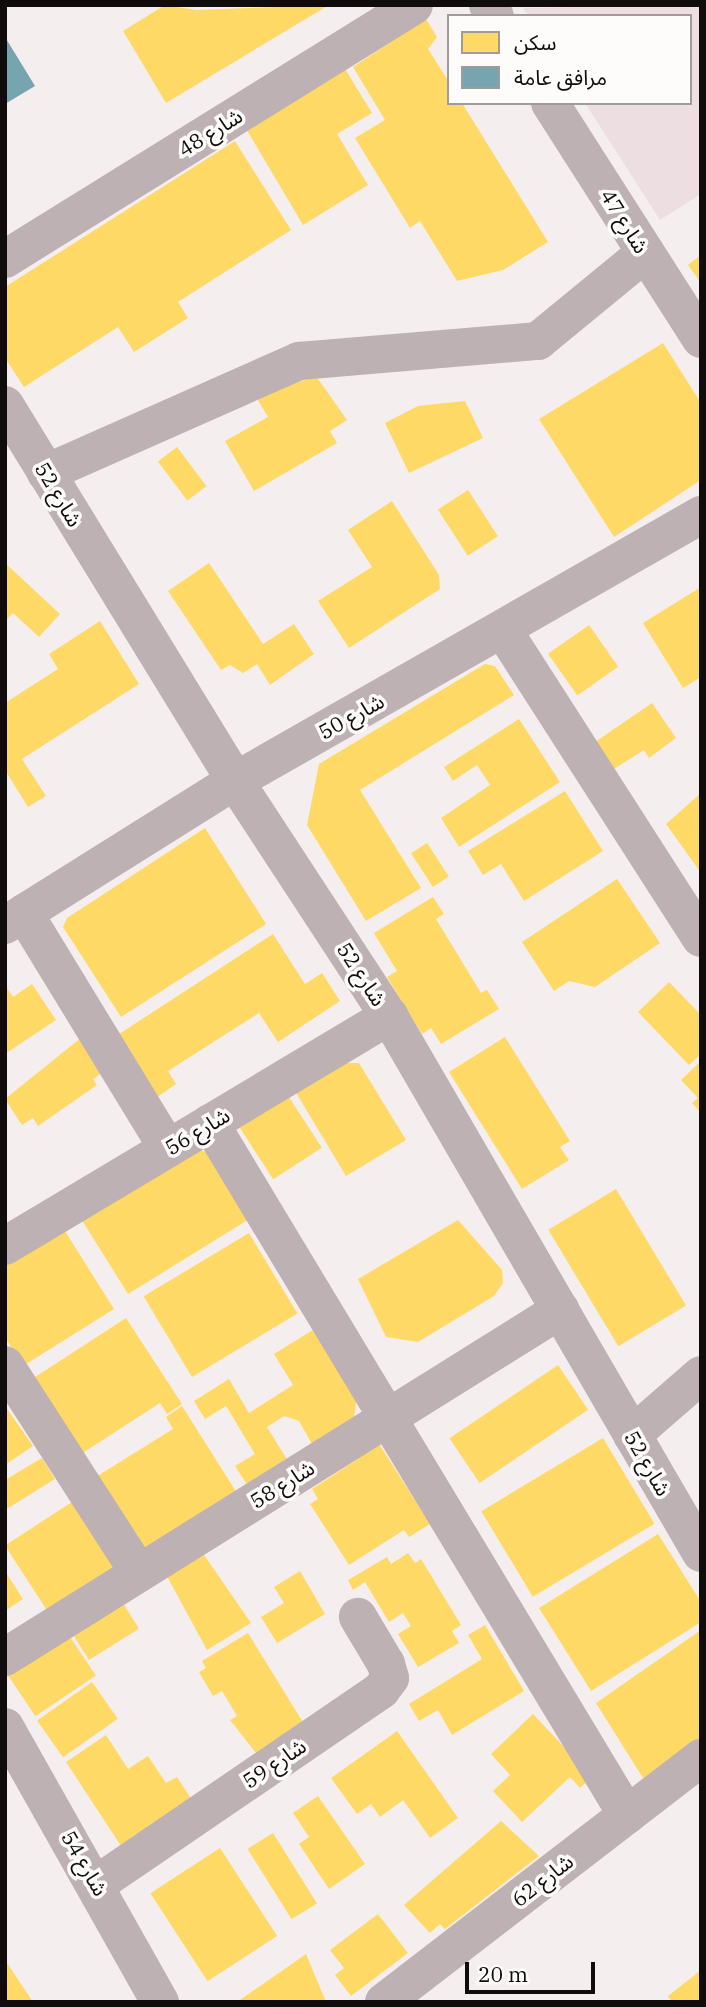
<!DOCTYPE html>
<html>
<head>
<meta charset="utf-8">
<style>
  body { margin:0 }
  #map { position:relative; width:706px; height:2007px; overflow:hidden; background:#f5eeef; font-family:"IBM Plex Serif","Noto Sans Arabic",serif }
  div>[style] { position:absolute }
  .built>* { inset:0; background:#eddee1 }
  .homes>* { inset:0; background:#ffd966; transform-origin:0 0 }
  .public>* { inset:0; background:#76a5af }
  .minor>* { height:38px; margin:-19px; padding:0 19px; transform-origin:19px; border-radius:19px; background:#beb1b3 }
  .tertiary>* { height:38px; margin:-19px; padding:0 19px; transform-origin:19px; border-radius:19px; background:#beb1b3 }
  span { translate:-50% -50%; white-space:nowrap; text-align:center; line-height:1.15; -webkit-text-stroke:7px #fefbfb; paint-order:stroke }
  .street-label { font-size:21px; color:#100c0d }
  .frame { position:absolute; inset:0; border:7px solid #100c0d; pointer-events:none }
  .legend { position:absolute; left:447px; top:14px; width:245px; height:91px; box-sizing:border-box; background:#fefbfb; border:2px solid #9f9b9c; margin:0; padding:9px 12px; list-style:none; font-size:21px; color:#100c0d }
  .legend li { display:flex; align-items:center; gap:14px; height:35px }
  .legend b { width:35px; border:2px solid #9f9b9c }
  .scale { position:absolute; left:465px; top:1962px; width:130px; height:32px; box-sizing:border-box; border:4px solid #100c0d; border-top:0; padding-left:9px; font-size:21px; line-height:24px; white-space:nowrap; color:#100c0d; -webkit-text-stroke:5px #fefbfb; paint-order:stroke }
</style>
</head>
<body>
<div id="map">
  <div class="built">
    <i style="clip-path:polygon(701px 5px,701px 194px,660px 220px,585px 103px,690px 103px,690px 16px,528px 16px,523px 8px)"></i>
  </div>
  <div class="homes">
    <i style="clip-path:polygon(165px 5px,196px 10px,329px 5px,166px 103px,123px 31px)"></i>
    <i style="clip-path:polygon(426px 19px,437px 37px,428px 49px,449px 82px,449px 103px,462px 103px,548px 242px,503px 270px,457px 281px,420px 221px,410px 228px,355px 138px,385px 120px,353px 67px)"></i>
    <i style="clip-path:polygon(344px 67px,372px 113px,337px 134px,368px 185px,303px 225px,245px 127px)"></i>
    <i style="clip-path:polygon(235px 141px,291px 230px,178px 302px,188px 318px,134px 352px,118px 327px,24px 387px,5px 358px,5px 287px)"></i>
    <i style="clip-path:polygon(701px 255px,701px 283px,688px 265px)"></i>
    <i style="clip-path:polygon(663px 343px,701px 403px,701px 480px,614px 537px,539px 419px)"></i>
    <i style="clip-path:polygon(316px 376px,347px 420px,330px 431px,337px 443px,254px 491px,225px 441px,268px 417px,256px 397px)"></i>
    <i style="clip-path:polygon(465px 401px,483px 438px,409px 473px,385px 423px,418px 406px)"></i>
    <i style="left:177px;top:447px;width:49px;height:24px;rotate:53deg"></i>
    <i style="left:468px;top:490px;width:55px;height:36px;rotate:57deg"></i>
    <i style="clip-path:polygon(392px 501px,439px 575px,440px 589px,349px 648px,318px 601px,372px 567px,348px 530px)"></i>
    <i style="clip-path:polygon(5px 563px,60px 614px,39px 637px,13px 613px,5px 621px)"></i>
    <i style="clip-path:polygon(209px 563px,263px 644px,294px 624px,314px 654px,270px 685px,257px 664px,243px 673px,230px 665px,221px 670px,168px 591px)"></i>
    <i style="clip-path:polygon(701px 587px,701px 677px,683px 688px,643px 623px)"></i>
    <i style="clip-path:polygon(100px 621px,139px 684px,22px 759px,46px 796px,28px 807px,5px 770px,5px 703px,58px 669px,49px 654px)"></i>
    <i style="left:589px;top:625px;width:51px;height:50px;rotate:55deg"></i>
    <i style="clip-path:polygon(485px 664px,495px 666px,514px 695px,360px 790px,421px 888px,366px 921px,307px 825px,319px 764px)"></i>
    <i style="clip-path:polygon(652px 703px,676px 738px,649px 758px,644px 750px,614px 769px,595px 742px)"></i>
    <i style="clip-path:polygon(519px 719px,560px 782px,459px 847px,441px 818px,490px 785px,477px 765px,453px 781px,444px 767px)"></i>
    <i style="clip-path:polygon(565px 791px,603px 851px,524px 901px,501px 864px,483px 875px,468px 851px)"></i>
    <i style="clip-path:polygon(701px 793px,701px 873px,666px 824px)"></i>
    <i style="clip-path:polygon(205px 828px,266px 924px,121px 1017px,63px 927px,67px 918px)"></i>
    <i style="left:427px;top:843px;width:40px;height:19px;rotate:57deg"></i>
    <i style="clip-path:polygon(617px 879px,660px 943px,595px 987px,569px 981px,554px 991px,522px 942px)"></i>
    <i style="clip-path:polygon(433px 897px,444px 914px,436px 919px,481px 993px,487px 990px,499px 1009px,441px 1044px,431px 1028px,422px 1034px,387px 977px,397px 971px,374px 933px)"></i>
    <i style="clip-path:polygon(273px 934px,305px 984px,322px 973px,340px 1001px,278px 1042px,259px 1013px,168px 1071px,176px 1084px,156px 1098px,116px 1036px)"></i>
    <i style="clip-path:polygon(669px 982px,701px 1015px,701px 1054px,689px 1065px,638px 1012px)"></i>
    <i style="clip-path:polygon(32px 984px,56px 1020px,5px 1054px,5px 985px,13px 997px)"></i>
    <i style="clip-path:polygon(82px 1037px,105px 1071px,93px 1079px,97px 1085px,38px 1126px,33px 1118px,22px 1125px,5px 1099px)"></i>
    <i style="clip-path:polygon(505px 1037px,570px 1141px,560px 1147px,569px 1160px,522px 1189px,449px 1072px)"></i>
    <i style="clip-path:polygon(701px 1061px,701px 1113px,692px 1103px,698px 1098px,681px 1080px)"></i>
    <i style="clip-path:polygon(340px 1063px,359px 1063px,406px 1140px,346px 1176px,295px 1091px)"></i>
    <i style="left:287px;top:1094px;width:64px;height:58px;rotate:57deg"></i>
    <i style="clip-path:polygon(186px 1146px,210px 1153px,251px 1218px,128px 1294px,78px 1214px)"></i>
    <i style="left:616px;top:1189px;width:136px;height:79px;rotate:59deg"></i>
    <i style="clip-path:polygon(458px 1220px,502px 1270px,503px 1283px,494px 1296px,418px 1342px,386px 1337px,358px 1279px)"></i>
    <i style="clip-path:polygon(63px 1228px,114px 1309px,23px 1366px,5px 1337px,5px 1264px)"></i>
    <i style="left:249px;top:1233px;width:94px;height:123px;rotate:59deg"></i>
    <i style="clip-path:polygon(126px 1318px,182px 1404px,167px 1414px,160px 1403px,78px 1456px,29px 1381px)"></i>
    <i style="clip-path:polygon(316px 1328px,357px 1394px,354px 1419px,312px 1444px,299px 1421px,284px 1416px,267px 1427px,288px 1461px,248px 1486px,235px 1466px,255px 1454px,226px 1406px,205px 1419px,194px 1401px,229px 1379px,249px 1413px,293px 1385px,274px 1354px)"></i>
    <i style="left:558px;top:1365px;width:54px;height:131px;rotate:56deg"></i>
    <i style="clip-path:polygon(5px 1406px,33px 1446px,5px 1465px)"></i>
    <i style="clip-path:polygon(182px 1406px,237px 1493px,139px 1555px,91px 1480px,173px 1429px,166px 1417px)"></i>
    <i style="left:603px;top:1438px;width:100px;height:142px;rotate:59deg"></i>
    <i style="clip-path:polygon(376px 1439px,430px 1524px,409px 1537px,404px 1530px,349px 1565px,310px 1504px,318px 1499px,312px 1489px,358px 1459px,354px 1453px)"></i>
    <i style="clip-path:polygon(42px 1458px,55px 1479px,5px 1510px,5px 1480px)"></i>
    <i style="left:72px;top:1502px;width:79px;height:80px;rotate:57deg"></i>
    <i style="clip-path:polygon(658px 1534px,701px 1602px,701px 1622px,591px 1691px,539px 1608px)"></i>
    <i style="clip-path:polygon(200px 1549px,251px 1623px,207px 1650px,163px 1569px)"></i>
    <i style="clip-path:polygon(408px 1553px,415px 1563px,421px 1559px,461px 1625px,452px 1631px,459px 1643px,418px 1667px,398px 1634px,411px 1626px,403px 1613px,389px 1622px,365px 1582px,353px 1590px,348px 1580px,387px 1557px,391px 1564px)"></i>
    <i style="clip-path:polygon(5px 1571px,23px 1599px,5px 1611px)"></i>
    <i style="clip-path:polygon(300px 1571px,325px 1614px,277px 1643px,261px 1617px,284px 1603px,274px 1587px)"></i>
    <i style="left:121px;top:1600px;width:34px;height:59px;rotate:58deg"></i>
    <i style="clip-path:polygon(485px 1625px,524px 1691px,452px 1735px,438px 1710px,419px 1721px,409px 1704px,482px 1659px,468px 1635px)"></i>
    <i style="clip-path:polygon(701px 1630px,701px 1740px,648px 1786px,596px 1703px)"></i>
    <i style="clip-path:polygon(248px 1633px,304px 1724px,256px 1753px,230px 1720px,237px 1716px,222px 1691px,213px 1696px,199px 1672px,206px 1668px,202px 1661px)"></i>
    <i style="left:68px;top:1634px;width:50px;height:73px;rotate:56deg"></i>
    <i style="left:92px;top:1682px;width:45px;height:67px;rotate:55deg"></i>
    <i style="clip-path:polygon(533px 1714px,592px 1777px,580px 1788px,570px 1777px,522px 1822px,493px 1791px,510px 1775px,491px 1754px)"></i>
    <i style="clip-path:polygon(397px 1731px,458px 1818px,430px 1838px,403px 1800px,380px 1817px,371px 1804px,357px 1814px,331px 1778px)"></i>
    <i style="clip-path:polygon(106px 1735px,128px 1769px,148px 1756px,166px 1783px,177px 1777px,194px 1803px,123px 1849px,66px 1762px)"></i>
    <i style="clip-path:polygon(318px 1796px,365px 1864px,329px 1889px,299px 1844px,309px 1837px,293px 1813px)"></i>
    <i style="clip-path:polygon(501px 1821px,539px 1856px,445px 1929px,440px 1924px,430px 1933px,404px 1905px)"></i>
    <i style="left:273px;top:1833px;width:83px;height:30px;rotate:58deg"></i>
    <i style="left:220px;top:1848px;width:105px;height:83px;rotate:57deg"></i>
    <i style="clip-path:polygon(378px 1914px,408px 1953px,351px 1996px,335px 1975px,344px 1968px,330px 1950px)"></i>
    <i style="clip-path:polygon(306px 1954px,326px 2002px,237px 2002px)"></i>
    <i style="clip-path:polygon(5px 1960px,33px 2002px,5px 2002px)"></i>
    <i style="clip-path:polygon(701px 1970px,701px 2002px,672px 2002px,668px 1996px)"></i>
  </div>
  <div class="public">
    <i style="clip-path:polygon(5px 37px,35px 86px,5px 104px)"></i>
  </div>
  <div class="minor">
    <i style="left:488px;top:5px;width:13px;rotate:58deg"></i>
    <i style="left:550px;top:103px;width:280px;rotate:57.4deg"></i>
    <i style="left:46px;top:473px;width:277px;rotate:-23.9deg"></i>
    <i style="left:299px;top:361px;width:240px;rotate:-4.8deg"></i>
    <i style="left:538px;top:341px;width:139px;rotate:-39.4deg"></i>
    <i style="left:503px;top:630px;width:366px;rotate:57.3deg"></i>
    <i style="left:24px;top:913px;width:276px;rotate:58.6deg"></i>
    <i style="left:5px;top:925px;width:271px;rotate:-32.1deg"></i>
    <i style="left:235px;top:781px;width:537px;rotate:-29.72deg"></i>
    <i style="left:210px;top:1123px;width:808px;rotate:58.93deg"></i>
    <i style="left:5px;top:1246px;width:448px;rotate:-30.9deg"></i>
    <i style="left:5px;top:1365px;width:247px;rotate:57.2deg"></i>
    <i style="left:632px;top:1435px;width:91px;rotate:-41deg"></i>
    <i style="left:5px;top:1657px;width:655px;rotate:-32.01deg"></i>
    <i style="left:5px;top:1727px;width:316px;rotate:60.6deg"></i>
    <i style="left:97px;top:1884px;width:344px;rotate:-34.3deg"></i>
    <i style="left:381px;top:1690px;width:15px;rotate:-53deg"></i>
    <i style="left:390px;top:1678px;width:15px;rotate:-106deg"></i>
    <i style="left:386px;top:1664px;width:55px;rotate:-120.8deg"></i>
    <i style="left:384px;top:2002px;width:400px;rotate:-37.6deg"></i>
  </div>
  <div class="tertiary">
    <i style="left:5px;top:259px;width:481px;rotate:-31.8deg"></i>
    <i style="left:5px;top:405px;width:441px;rotate:58.5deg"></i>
    <i style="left:235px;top:781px;width:281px;rotate:56.8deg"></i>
    <i style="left:389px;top:1016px;width:621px;rotate:59.84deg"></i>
  </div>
  <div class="street-label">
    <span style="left:210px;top:132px;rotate:-32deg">شارع 48</span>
    <span style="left:625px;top:221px;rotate:58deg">شارع 47</span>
    <span style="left:59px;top:494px;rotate:59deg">شارع 52</span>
    <span style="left:351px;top:716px;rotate:-29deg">شارع 50</span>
    <span style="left:362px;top:974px;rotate:57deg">شارع 52</span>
    <span style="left:197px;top:1131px;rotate:-31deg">شارع 56</span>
    <span style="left:648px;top:1463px;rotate:60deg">شارع 52</span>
    <span style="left:282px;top:1484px;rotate:-32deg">شارع 58</span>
    <span style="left:274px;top:1763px;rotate:-34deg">شارع 59</span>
    <span style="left:85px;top:1863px;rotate:60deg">شارع 54</span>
    <span style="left:542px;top:1880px;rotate:-38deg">شارع 62</span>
  </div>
  <div class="frame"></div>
  <ul class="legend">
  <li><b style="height:19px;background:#ffd966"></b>سكن</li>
  <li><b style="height:19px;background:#76a5af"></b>مرافق عامة</li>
  </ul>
  <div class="scale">20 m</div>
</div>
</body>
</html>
